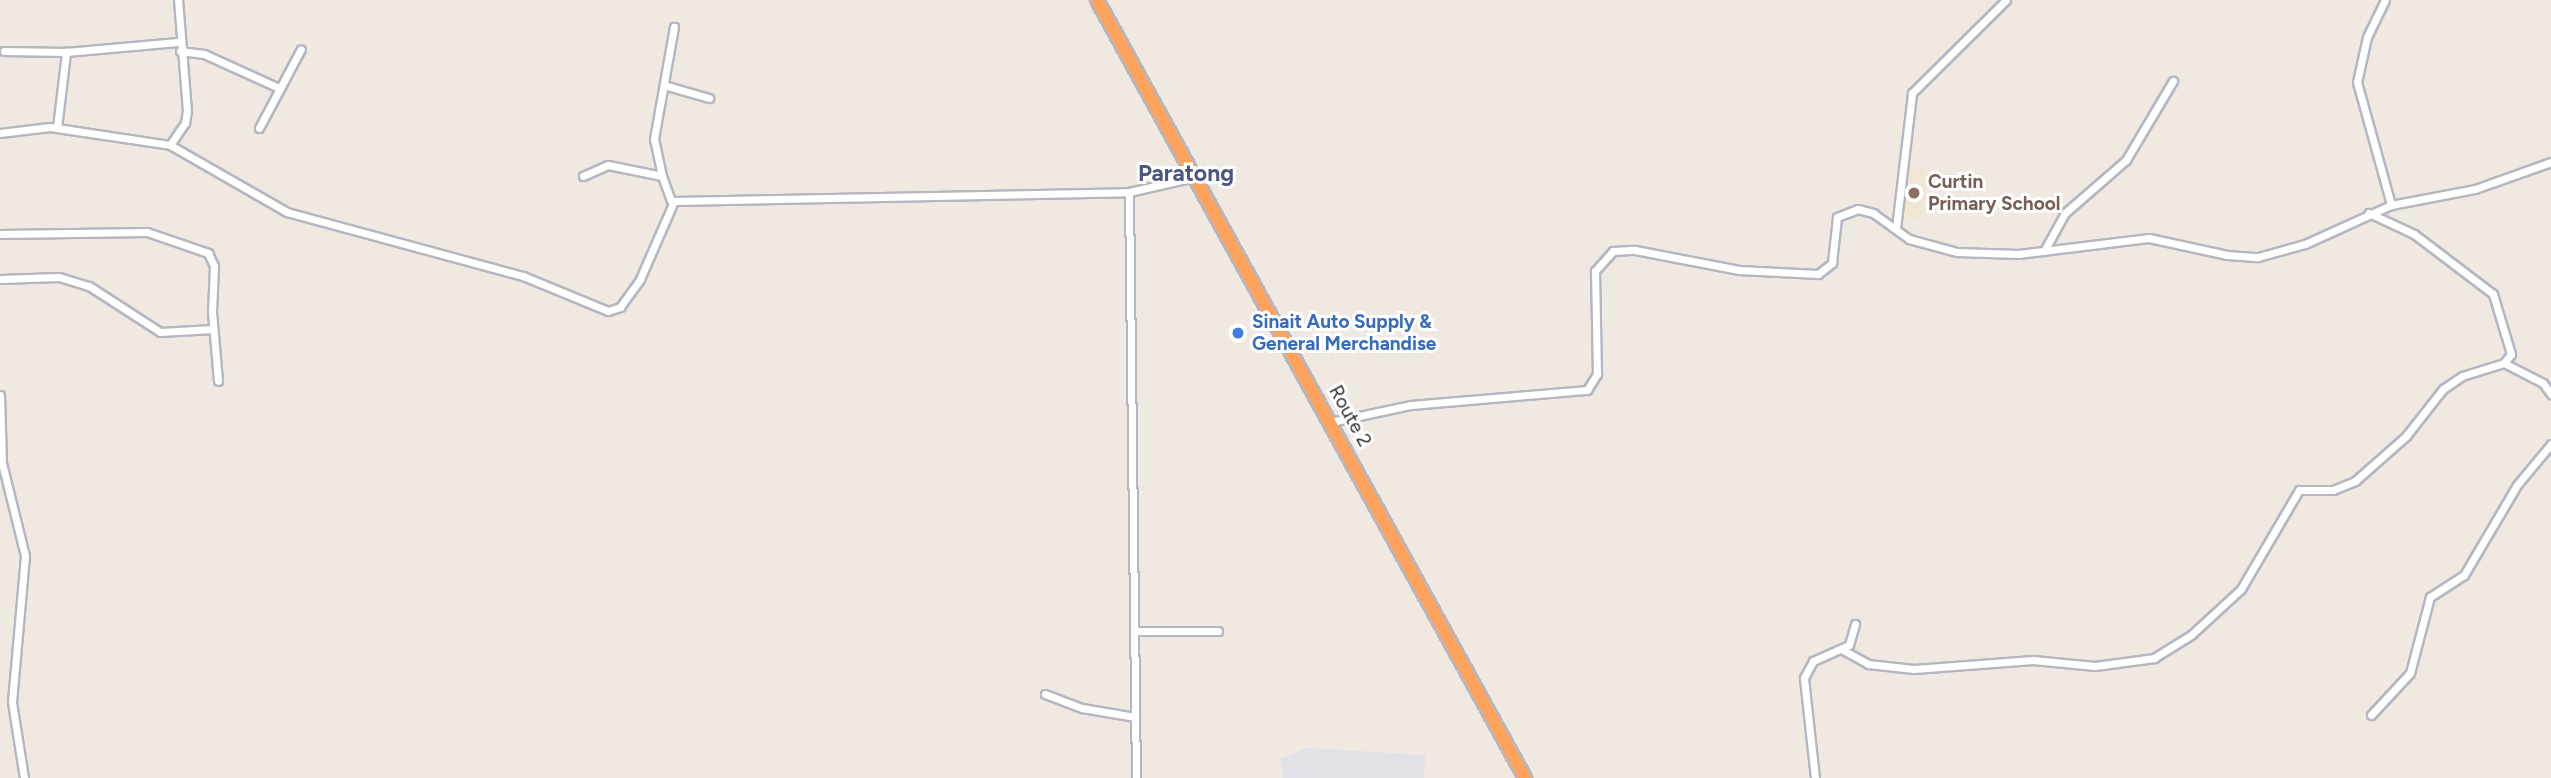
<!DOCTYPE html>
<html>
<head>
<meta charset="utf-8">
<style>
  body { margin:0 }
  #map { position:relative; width:2551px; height:778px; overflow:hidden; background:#efe9e1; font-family:Figtree,sans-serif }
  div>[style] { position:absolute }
  .industrial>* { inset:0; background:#e3e1e8 }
  .education>* { inset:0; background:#f0e6d1 }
  .roads { filter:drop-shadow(2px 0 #b4b7c1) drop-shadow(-2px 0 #b4b7c1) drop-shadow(0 2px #b4b7c1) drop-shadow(0 -2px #b4b7c1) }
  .street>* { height:7px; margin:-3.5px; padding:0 3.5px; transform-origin:3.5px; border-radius:3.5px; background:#fff }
  .highway>* { height:12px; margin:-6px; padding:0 6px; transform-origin:6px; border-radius:6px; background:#ffa35c }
  .dots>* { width:19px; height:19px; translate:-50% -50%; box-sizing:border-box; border:4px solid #fff; border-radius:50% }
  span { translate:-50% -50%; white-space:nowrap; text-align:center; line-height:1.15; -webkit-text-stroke:6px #fff; paint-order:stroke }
  .education-label { font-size:19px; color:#785e54; font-weight:700 }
  .left { translate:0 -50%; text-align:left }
  .shop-label { font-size:19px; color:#366cbe; font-weight:700 }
  .street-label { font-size:19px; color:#2e2e2e }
  .quarter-label { font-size:23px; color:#4d5680; font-weight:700 }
</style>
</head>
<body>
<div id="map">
  <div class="industrial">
    <i style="clip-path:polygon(1307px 748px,1425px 755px,1424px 778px,1283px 778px,1280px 759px)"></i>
  </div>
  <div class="education">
    <i style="clip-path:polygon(1907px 165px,1930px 171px,1920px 219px,1900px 215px)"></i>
  </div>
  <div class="roads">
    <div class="street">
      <i style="left:2385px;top:0;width:41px;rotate:115.9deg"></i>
      <i style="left:2367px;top:37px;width:46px;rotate:102.5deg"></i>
      <i style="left:2357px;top:82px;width:128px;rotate:74.5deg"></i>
      <i style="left:4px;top:51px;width:62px;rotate:0.9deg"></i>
      <i style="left:66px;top:52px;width:112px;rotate:-5.1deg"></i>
      <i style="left:180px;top:51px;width:24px;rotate:7deg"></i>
      <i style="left:204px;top:54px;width:82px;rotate:24.4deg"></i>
      <i style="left:664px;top:85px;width:47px;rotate:16.1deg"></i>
      <i style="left:57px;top:128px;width:77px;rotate:-83.2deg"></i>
      <i style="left:259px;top:128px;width:89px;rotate:-62deg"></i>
      <i style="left:0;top:133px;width:50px;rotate:-6.8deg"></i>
      <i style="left:50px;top:127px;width:121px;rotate:8.5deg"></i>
      <i style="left:170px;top:145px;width:135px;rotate:29.8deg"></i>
      <i style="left:287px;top:212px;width:245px;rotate:15.2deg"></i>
      <i style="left:523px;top:276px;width:92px;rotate:22.4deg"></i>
      <i style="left:608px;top:311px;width:13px;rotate:-18deg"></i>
      <i style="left:620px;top:307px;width:34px;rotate:-54deg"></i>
      <i style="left:640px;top:279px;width:85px;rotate:-66.4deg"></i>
      <i style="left:674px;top:201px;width:455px;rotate:-1.1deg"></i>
      <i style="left:1129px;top:192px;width:68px;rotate:-12.8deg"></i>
      <i style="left:170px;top:145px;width:27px;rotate:-56deg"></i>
      <i style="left:185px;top:123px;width:12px;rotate:-81deg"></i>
      <i style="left:187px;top:111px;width:111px;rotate:-94.6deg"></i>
      <i style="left:583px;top:176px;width:27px;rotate:-24deg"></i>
      <i style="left:608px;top:165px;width:55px;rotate:11.5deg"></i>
      <i style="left:662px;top:176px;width:27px;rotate:70deg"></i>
      <i style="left:662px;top:176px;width:38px;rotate:-102deg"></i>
      <i style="left:654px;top:139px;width:114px;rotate:-79.9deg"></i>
      <i style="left:1129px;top:192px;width:586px;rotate:89.32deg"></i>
      <i style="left:1896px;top:228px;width:136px;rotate:-83.2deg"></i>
      <i style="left:1912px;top:93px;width:132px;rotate:-44.7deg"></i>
      <i style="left:0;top:234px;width:147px;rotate:-0.8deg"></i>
      <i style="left:147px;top:232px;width:65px;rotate:19deg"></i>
      <i style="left:208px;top:253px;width:14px;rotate:65deg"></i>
      <i style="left:214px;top:266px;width:46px;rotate:92.5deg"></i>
      <i style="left:212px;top:312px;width:69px;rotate:85deg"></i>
      <i style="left:2044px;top:251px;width:43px;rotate:-61.1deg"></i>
      <i style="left:2065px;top:213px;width:81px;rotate:-41deg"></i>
      <i style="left:2126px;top:160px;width:92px;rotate:-59.3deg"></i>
      <i style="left:0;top:279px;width:59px;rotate:-1.9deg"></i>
      <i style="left:59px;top:277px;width:31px;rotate:17deg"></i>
      <i style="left:89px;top:286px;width:85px;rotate:32.9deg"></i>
      <i style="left:160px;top:332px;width:53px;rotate:-3.2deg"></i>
      <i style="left:2504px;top:363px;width:44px;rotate:27.1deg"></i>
      <i style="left:2543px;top:383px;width:14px;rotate:54deg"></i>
      <i style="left:0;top:395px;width:68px;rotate:88.3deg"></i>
      <i style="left:2px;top:463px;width:96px;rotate:76.1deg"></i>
      <i style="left:25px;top:556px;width:147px;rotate:95.1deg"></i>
      <i style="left:12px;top:702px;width:77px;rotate:81deg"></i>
      <i style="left:1331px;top:422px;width:82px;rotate:-12deg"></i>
      <i style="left:1411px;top:405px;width:177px;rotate:-4.9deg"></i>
      <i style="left:1587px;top:390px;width:19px;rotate:-58deg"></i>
      <i style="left:1597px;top:374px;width:103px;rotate:-91.1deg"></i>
      <i style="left:1595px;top:271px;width:27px;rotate:-48deg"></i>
      <i style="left:1613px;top:251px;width:22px;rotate:-3deg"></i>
      <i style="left:1635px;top:250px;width:106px;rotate:10.9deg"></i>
      <i style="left:1739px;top:270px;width:79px;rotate:2.9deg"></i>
      <i style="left:1818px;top:274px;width:18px;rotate:-38deg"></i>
      <i style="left:1832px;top:263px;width:46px;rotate:-83.8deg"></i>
      <i style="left:1837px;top:217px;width:22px;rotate:-21deg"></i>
      <i style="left:1858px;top:209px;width:16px;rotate:15deg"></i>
      <i style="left:1873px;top:213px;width:44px;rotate:35.8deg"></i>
      <i style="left:1909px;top:239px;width:50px;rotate:15.2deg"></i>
      <i style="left:1957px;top:252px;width:61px;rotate:1.9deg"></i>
      <i style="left:2018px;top:254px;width:132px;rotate:-7deg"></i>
      <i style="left:2149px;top:238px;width:80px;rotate:12.3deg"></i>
      <i style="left:2227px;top:255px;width:31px;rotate:4deg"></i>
      <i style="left:2258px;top:257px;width:49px;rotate:-15.5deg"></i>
      <i style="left:2305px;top:244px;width:94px;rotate:-24.4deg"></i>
      <i style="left:2391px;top:205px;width:86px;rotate:-10.8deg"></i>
      <i style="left:2475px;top:189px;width:81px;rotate:-19.6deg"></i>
      <i style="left:1134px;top:631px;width:84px"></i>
      <i style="left:1843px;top:650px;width:29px;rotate:29deg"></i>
      <i style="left:1868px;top:664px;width:46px;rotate:6.2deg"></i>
      <i style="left:1914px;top:669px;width:119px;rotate:-4.3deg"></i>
      <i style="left:2033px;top:660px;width:62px;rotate:5.5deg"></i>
      <i style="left:2095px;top:666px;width:60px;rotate:-7.7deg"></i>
      <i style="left:2154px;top:658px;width:44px;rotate:-31.9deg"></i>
      <i style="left:2191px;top:635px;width:68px;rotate:-42.6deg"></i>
      <i style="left:2241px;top:589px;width:115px;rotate:-59.6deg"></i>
      <i style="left:2299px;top:490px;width:34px"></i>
      <i style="left:2333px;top:490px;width:24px;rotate:-22deg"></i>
      <i style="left:2355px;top:481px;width:68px;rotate:-41.4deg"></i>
      <i style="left:2406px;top:436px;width:60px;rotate:-51.8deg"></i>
      <i style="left:2443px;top:389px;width:23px;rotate:-34deg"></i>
      <i style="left:2462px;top:376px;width:44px;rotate:-17.2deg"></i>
      <i style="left:2504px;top:363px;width:11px;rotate:-52deg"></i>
      <i style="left:2511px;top:354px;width:63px;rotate:-106.7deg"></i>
      <i style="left:2493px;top:294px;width:99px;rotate:-142.8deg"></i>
      <i style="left:2414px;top:234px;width:50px;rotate:-155deg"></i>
      <i style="left:1045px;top:694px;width:40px;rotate:21deg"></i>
      <i style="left:1082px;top:708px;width:54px;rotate:9.6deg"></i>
      <i style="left:2371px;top:715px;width:57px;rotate:-47.1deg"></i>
      <i style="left:2410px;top:673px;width:79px;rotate:-75.3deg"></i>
      <i style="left:2430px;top:597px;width:40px;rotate:-32.9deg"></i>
      <i style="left:2464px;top:575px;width:104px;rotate:-59.5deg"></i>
      <i style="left:2517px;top:485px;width:53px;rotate:-50.3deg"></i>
      <i style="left:1815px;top:778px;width:101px;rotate:-96.3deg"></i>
      <i style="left:1804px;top:678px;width:19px;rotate:-62deg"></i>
      <i style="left:1813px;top:661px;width:39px;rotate:-24deg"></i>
      <i style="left:1849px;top:645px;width:22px;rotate:-74deg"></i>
    </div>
    <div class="highway">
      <i style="left:1097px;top:0;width:888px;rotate:61.18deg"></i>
    </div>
  </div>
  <div class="dots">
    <i style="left:1914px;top:193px;background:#8d6e63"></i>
    <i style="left:1238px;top:333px;background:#3f7fe0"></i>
  </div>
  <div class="education-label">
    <span class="left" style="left:1928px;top:193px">Curtin<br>Primary School</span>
  </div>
  <div class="shop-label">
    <span class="left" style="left:1252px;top:333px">Sinait Auto Supply &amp;<br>General Merchandise</span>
  </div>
  <div class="street-label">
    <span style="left:1350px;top:416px;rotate:61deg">Route 2</span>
  </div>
  <div class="quarter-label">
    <span style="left:1186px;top:173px">Paratong</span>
  </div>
</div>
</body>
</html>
